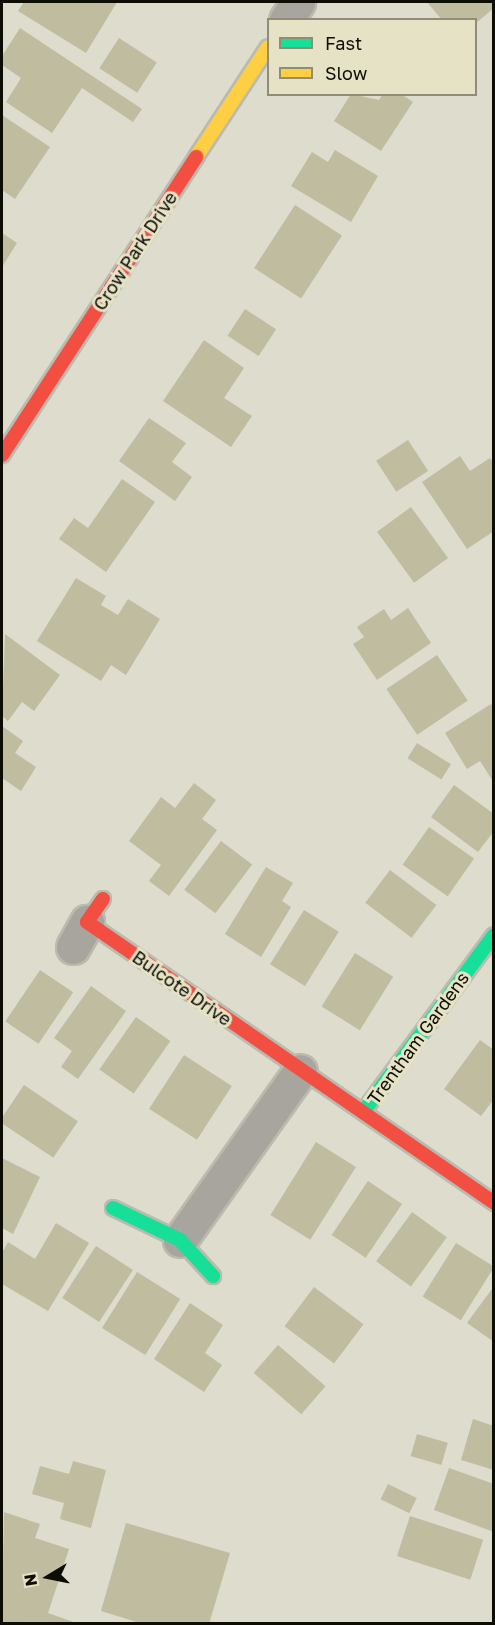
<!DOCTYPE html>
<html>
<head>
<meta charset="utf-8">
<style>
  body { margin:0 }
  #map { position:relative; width:495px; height:1625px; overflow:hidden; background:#dedccd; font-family:"Golos Text",sans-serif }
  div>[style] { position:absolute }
  .building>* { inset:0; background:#bfbca0; transform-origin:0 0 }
  .roads { filter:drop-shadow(2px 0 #bbbaaf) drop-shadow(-2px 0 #bbbaaf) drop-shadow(0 2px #bbbaaf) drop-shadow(0 -2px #bbbaaf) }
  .street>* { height:33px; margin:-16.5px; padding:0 16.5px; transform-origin:16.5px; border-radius:16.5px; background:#a7a59d }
  .fast>* { height:14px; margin:-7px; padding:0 7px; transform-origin:7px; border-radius:7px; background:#16e098 }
  .slow>* { height:14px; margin:-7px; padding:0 7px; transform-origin:7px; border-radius:7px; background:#ffcf43 }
  .jam>* { height:14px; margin:-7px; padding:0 7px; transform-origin:7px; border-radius:7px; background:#f24e42 }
  span { translate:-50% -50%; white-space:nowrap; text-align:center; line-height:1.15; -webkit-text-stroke:6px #e5e2c6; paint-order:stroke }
  .street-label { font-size:18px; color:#0e0d04 }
  .frame { position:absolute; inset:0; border:3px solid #0e0d04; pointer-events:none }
  .legend { position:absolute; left:267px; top:18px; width:210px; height:78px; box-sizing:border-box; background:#e5e2c6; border:2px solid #8f8d78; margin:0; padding:8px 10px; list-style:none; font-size:18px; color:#0e0d04 }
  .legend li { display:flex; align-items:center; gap:12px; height:30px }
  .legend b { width:30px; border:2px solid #8f8d78 }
  .north { position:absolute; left:18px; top:1547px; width:60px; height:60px; -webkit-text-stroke:4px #e5e2c6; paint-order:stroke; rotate:260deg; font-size:16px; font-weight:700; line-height:24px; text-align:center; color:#0e0d04 }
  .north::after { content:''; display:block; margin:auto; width:21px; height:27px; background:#0e0d04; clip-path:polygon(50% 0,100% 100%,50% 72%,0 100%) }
</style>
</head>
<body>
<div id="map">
  <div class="building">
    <i style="clip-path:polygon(24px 2px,117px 2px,86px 53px,18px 11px)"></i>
    <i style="clip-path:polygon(427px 2px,494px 2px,494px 8px,476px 23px,442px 20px)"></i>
    <i style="clip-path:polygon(20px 28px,142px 109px,133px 122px,82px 88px,52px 133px,6px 102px,21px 78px,2px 65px,2px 56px)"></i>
    <i style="left:119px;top:38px;width:45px;height:36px;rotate:33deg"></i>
    <i style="clip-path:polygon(351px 94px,379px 100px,383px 94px,401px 94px,413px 102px,381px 151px,334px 121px)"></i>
    <i style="clip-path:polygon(2px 115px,50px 147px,15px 199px,2px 190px)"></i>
    <i style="clip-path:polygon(335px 150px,378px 176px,351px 222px,291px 186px,312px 152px,328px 162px)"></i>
    <i style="left:295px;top:205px;width:56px;height:75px;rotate:33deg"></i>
    <i style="clip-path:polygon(2px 233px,17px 243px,2px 267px)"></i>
    <i style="left:245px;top:309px;width:37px;height:32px;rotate:33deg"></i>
    <i style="clip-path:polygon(204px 340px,244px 368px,224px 398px,252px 416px,231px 447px,163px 401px)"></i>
    <i style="clip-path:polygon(149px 418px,186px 443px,172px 462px,192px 477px,175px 501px,119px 461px)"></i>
    <i style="left:408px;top:440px;width:37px;height:38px;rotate:57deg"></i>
    <i style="clip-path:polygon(460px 456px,470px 471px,490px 458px,494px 463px,494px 531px,467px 549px,422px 482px)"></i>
    <i style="clip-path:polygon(122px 479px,155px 502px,106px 572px,59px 539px,74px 518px,88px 528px)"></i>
    <i style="left:411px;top:507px;width:63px;height:42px;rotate:54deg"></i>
    <i style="clip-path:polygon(76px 578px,106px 596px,101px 605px,118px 615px,128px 599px,160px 619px,126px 675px,111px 665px,101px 681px,37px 641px)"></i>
    <i style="clip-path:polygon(408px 608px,431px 643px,377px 680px,353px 644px,364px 637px,357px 627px,384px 609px,391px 620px)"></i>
    <i style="clip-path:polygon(5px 634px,60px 675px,34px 711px,22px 702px,8px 721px,2px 716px)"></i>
    <i style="left:437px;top:655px;width:55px;height:61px;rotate:56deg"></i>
    <i style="clip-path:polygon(491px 704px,494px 708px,494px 783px,480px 761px,467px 769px,445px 733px)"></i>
    <i style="clip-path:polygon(2px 726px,23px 741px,15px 753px,36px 767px,21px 791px,2px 778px)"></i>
    <i style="left:417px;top:743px;width:40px;height:18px;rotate:32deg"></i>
    <i style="clip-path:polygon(194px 783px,216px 800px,202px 819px,217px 830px,169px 896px,149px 881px,161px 865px,129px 841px,161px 797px,175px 808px)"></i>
    <i style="clip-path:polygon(454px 785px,494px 814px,494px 831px,478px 852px,431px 817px)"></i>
    <i style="left:429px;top:827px;width:55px;height:46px;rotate:35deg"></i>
    <i style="left:221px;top:841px;width:39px;height:61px;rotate:37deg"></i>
    <i style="clip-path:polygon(266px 867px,293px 883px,282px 901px,291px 907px,261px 957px,225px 934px)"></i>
    <i style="left:390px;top:870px;width:58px;height:41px;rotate:37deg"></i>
    <i style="left:304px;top:910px;width:41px;height:64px;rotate:32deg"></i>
    <i style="left:355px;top:953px;width:45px;height:63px;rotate:32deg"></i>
    <i style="left:40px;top:970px;width:40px;height:62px;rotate:34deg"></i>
    <i style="clip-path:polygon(91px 986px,126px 1011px,78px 1079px,61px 1067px,72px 1051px,54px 1038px)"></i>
    <i style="left:136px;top:1017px;width:42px;height:64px;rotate:35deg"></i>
    <i style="clip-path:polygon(480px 1040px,494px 1050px,494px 1099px,481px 1116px,444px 1089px)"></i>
    <i style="left:184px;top:1055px;width:57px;height:64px;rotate:33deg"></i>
    <i style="left:24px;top:1085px;width:65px;height:44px;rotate:34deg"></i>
    <i style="left:316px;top:1142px;width:47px;height:86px;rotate:32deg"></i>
    <i style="clip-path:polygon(2px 1158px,40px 1177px,13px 1234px,2px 1228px)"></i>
    <i style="left:368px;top:1181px;width:41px;height:65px;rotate:34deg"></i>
    <i style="left:412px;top:1212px;width:43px;height:61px;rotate:36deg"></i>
    <i style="clip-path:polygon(56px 1223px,89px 1243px,48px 1311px,2px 1284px,2px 1253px,8px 1242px,35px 1259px)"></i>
    <i style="left:456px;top:1243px;width:45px;height:63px;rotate:32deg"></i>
    <i style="left:96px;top:1246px;width:44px;height:62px;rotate:33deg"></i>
    <i style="left:137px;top:1272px;width:51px;height:66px;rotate:32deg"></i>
    <i style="clip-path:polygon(494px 1286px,494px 1342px,467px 1323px)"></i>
    <i style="left:314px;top:1287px;width:62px;height:49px;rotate:37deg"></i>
    <i style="clip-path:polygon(190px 1303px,223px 1325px,205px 1353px,222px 1365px,204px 1392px,154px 1359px)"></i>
    <i style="left:278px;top:1345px;width:63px;height:37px;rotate:41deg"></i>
    <i style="clip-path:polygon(473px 1419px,494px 1426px,494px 1470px,461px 1460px)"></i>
    <i style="left:417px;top:1434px;width:32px;height:23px;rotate:16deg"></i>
    <i style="clip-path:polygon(73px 1461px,106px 1470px,91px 1528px,60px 1519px,64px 1503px,32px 1494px,40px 1466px,69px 1474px)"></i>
    <i style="clip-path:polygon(449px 1468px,494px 1484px,494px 1532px,434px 1510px)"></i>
    <i style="left:388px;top:1484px;width:32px;height:17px;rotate:26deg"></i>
    <i style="clip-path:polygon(4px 1512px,40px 1524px,35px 1538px,69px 1549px,48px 1613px,79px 1624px,2px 1624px)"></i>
    <i style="left:410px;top:1516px;width:77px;height:42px;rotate:18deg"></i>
    <i style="clip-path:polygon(126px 1523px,230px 1553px,209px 1624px,143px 1624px,101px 1611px)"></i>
  </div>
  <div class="roads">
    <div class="street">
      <i style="left:286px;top:20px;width:22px;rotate:-56deg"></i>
      <i style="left:73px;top:947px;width:29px;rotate:-61deg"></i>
      <i style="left:180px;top:1240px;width:207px;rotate:-54.6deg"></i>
    </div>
    <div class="fast">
      <i style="left:363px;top:1112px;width:220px;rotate:-53.5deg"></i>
      <i style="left:113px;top:1208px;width:74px;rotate:25.5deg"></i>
      <i style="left:180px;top:1240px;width:49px;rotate:47.5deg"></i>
    </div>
    <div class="slow">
      <i style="left:196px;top:157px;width:131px;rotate:-56.8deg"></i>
    </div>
    <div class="jam">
      <i style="left:2px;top:455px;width:356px;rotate:-56.9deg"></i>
      <i style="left:103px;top:899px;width:28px;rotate:125deg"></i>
      <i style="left:87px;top:922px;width:495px;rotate:34.6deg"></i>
    </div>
  </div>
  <div class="street-label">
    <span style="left:135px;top:251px;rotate:-57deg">Crow Park Drive</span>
    <span style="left:182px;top:988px;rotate:35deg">Bulcote Drive</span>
    <span style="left:418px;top:1038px;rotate:-54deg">Trentham Gardens</span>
  </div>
  <div class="frame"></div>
  <ul class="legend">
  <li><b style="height:8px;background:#16e098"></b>Fast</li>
  <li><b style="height:8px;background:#ffcf43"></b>Slow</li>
  </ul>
  <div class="north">N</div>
</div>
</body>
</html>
